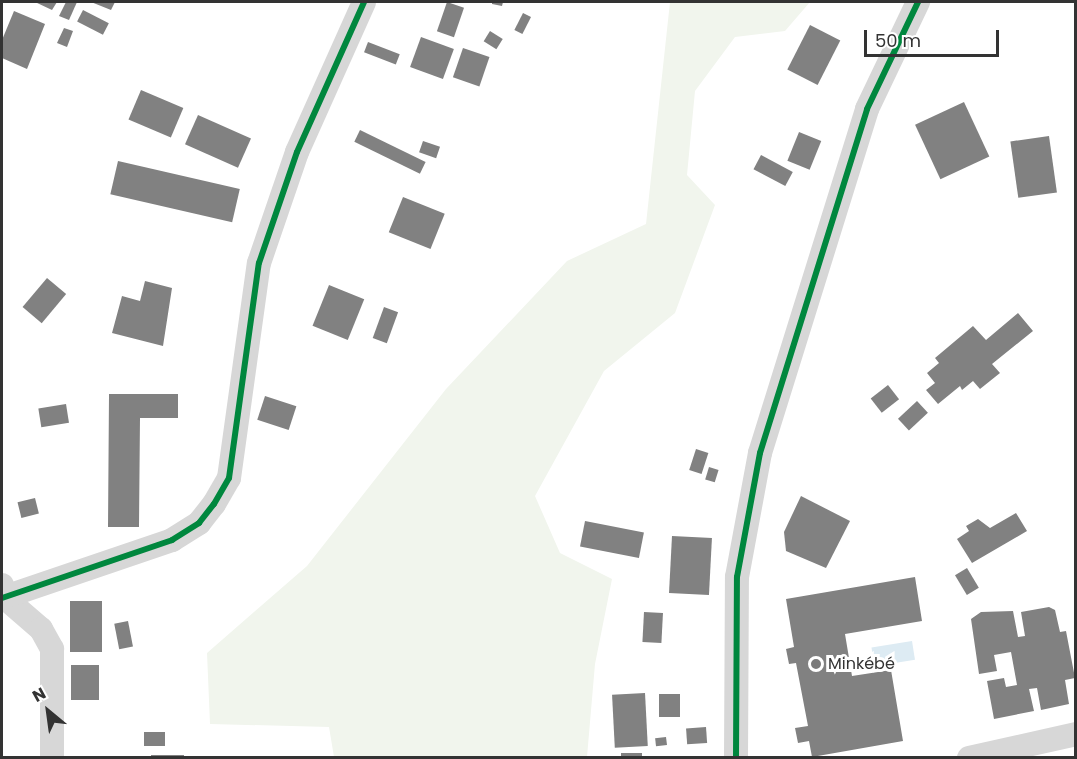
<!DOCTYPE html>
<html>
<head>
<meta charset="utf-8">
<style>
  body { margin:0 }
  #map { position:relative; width:1077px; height:759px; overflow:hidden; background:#fff; font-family:Poppins,sans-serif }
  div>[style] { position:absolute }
  .green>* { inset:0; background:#f1f5ed }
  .water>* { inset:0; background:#ddebf3; transform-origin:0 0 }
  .building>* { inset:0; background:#818181; transform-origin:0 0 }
  .minor>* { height:24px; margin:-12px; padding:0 12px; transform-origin:12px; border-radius:12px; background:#d7d7d7 }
  .cycleway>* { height:6px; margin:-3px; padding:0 3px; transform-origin:3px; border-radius:3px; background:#00873e }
  .dots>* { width:16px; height:16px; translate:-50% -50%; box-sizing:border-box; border:3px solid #fff; border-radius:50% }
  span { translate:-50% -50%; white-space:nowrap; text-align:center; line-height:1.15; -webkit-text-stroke:6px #fff; paint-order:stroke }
  .poi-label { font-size:16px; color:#333 }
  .left { translate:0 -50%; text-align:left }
  .frame { position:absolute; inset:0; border:3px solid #333; pointer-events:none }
  .north { position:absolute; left:18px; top:681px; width:60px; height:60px; -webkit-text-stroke:4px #fff; paint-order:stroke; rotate:331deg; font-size:16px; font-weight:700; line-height:24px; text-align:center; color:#333 }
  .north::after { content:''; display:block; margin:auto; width:21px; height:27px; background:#333; clip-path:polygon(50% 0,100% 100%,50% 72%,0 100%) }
  .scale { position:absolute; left:864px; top:30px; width:135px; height:27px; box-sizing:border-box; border:3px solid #333; border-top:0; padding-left:8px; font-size:18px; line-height:21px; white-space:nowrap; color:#333; -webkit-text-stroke:4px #fff; paint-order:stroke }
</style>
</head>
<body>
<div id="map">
  <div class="green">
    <i style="clip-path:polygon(670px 2px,810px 2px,785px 31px,735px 37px,695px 91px,687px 175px,715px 205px,675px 313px,604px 371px,535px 496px,560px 553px,612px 579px,595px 664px,587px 757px,334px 757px,329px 727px,210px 724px,207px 653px,307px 566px,446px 389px,567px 261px,646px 224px)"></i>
  </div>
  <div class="water">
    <i style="left:912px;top:641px;width:19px;height:41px;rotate:81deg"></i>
  </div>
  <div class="building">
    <i style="clip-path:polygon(35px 2px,57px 2px,52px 10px)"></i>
    <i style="clip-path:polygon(66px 2px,77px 2px,69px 20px,59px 16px)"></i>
    <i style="clip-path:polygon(91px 2px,115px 2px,111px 10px)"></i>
    <i style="left:447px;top:2px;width:18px;height:31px;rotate:19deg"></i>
    <i style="clip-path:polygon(492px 2px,503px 2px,502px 6px,492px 4px)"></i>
    <i style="left:83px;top:10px;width:29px;height:13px;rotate:27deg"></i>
    <i style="clip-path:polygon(14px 11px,45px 24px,27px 69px,2px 58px,2px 40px)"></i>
    <i style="left:523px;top:13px;width:9px;height:19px;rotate:27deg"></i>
    <i style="left:810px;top:25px;width:34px;height:50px;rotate:27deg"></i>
    <i style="clip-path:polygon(64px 28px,73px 31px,67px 47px,57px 43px)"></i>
    <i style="left:490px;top:31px;width:15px;height:12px;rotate:32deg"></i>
    <i style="left:421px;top:37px;width:35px;height:32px;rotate:20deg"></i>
    <i style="left:368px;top:42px;width:34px;height:11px;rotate:21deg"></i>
    <i style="left:463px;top:48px;width:28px;height:31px;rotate:19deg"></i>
    <i style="left:141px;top:90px;width:46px;height:32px;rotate:23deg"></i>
    <i style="left:964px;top:102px;width:60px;height:54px;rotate:65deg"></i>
    <i style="left:198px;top:115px;width:58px;height:32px;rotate:24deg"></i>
    <i style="left:360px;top:130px;width:73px;height:13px;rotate:26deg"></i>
    <i style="left:799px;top:132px;width:24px;height:31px;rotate:22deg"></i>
    <i style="left:1049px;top:136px;width:57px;height:39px;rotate:82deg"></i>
    <i style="left:423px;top:141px;width:18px;height:12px;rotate:19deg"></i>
    <i style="left:761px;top:155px;width:36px;height:16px;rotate:28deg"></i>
    <i style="left:118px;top:161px;width:125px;height:34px;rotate:13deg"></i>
    <i style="left:403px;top:197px;width:45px;height:38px;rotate:22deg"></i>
    <i style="left:47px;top:278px;width:25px;height:38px;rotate:40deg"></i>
    <i style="clip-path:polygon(145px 281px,172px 288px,163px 346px,112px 333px,122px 296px,140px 301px)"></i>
    <i style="left:329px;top:285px;width:38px;height:44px;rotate:22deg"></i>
    <i style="left:384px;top:307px;width:15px;height:33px;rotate:20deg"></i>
    <i style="clip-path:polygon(1018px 313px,1033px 331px,992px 364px,1000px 373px,980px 389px,973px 381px,962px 390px,960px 386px,938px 404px,926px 390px,935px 383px,927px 373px,939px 363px,935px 358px,973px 326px,986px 340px)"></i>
    <i style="left:888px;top:385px;width:18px;height:22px;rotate:52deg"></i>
    <i style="clip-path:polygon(109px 394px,178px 394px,178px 418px,140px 418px,139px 527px,108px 527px)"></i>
    <i style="left:265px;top:396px;width:33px;height:25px;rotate:18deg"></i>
    <i style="left:917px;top:401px;width:16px;height:26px;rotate:47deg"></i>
    <i style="left:66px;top:404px;width:19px;height:28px;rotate:81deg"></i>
    <i style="left:696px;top:449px;width:13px;height:22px;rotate:18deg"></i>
    <i style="left:709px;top:467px;width:10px;height:13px;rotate:17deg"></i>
    <i style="clip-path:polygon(801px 496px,850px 521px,826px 568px,786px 551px,784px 532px)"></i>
    <i style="left:35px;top:498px;width:16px;height:18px;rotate:76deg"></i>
    <i style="clip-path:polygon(1016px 513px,1027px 531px,972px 563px,957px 539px,969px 531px,966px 526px,978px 519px,990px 528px)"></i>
    <i style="left:585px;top:521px;width:60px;height:26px;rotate:11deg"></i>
    <i style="left:672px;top:536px;width:40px;height:57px;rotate:3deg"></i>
    <i style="left:967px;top:568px;width:23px;height:14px;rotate:59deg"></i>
    <i style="clip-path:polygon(915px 577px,922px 621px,845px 634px,852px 676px,891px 670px,903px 741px,812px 757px,809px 741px,798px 743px,795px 728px,808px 726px,796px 663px,789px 664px,786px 649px,794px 647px,786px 599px)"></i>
    <i style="left:70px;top:601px;width:32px;height:51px"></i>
    <i style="clip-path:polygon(1049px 607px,1055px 610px,1060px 632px,1066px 631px,1075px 678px,1065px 680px,1069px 704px,1041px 710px,1037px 688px,1029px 689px,1034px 711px,994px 719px,987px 681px,1004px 678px,1006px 687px,1017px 685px,1011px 652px,994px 655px,997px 671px,979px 674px,971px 619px,981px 612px,1013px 611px,1018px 637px,1025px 636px,1021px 612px)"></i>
    <i style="left:644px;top:612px;width:19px;height:30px;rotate:3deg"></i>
    <i style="left:128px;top:621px;width:26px;height:14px;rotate:79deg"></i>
    <i style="left:71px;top:665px;width:28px;height:35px"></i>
    <i style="left:645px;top:693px;width:53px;height:33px;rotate:87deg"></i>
    <i style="left:659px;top:694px;width:21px;height:23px"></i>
    <i style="left:706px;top:727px;width:16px;height:20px;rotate:86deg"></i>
    <i style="left:144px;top:732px;width:21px;height:14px"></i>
    <i style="left:666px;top:737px;width:8px;height:11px;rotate:83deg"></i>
    <i style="left:621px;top:753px;width:21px;height:5px"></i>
    <i style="left:151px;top:755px;width:33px;height:3px"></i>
  </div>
  <div class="minor">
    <i style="left:2px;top:585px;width:12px;rotate:81deg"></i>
    <i style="left:4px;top:597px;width:49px;rotate:40.9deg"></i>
    <i style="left:41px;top:629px;width:23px;rotate:61deg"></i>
    <i style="left:52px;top:649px;width:109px;rotate:90deg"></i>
    <i style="left:2px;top:598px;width:180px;rotate:-18.8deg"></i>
    <i style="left:172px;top:540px;width:32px;rotate:-32deg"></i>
    <i style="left:199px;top:523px;width:24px;rotate:-52deg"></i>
    <i style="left:214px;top:504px;width:30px;rotate:-60deg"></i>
    <i style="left:229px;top:478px;width:217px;rotate:-82.1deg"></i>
    <i style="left:259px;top:263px;width:117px;rotate:-71.1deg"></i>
    <i style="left:297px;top:152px;width:164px;rotate:-65.9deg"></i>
    <i style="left:736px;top:758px;width:181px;rotate:-89.7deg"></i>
    <i style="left:737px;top:577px;width:126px;rotate:-79.5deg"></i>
    <i style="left:760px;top:453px;width:360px;rotate:-72.7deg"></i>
    <i style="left:867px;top:109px;width:119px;rotate:-64.5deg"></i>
    <i style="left:969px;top:758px;width:110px;rotate:-12.6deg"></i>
  </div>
  <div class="cycleway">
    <i style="left:2px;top:598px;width:180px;rotate:-18.8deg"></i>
    <i style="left:172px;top:540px;width:32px;rotate:-32deg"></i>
    <i style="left:199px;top:523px;width:24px;rotate:-52deg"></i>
    <i style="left:214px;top:504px;width:30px;rotate:-60deg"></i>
    <i style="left:229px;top:478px;width:217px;rotate:-82.1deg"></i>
    <i style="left:259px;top:263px;width:117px;rotate:-71.1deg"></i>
    <i style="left:297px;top:152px;width:164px;rotate:-65.9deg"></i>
    <i style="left:736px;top:758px;width:181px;rotate:-89.7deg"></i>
    <i style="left:737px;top:577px;width:126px;rotate:-79.5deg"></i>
    <i style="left:760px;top:453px;width:360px;rotate:-72.7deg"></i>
    <i style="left:867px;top:109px;width:119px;rotate:-64.5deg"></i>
  </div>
  <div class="dots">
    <i style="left:816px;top:664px;background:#7a7a7a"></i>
  </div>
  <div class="poi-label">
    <span class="left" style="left:828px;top:664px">Minkébé</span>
  </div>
  <div class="frame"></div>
  <div class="north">N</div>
  <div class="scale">50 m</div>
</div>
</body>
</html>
